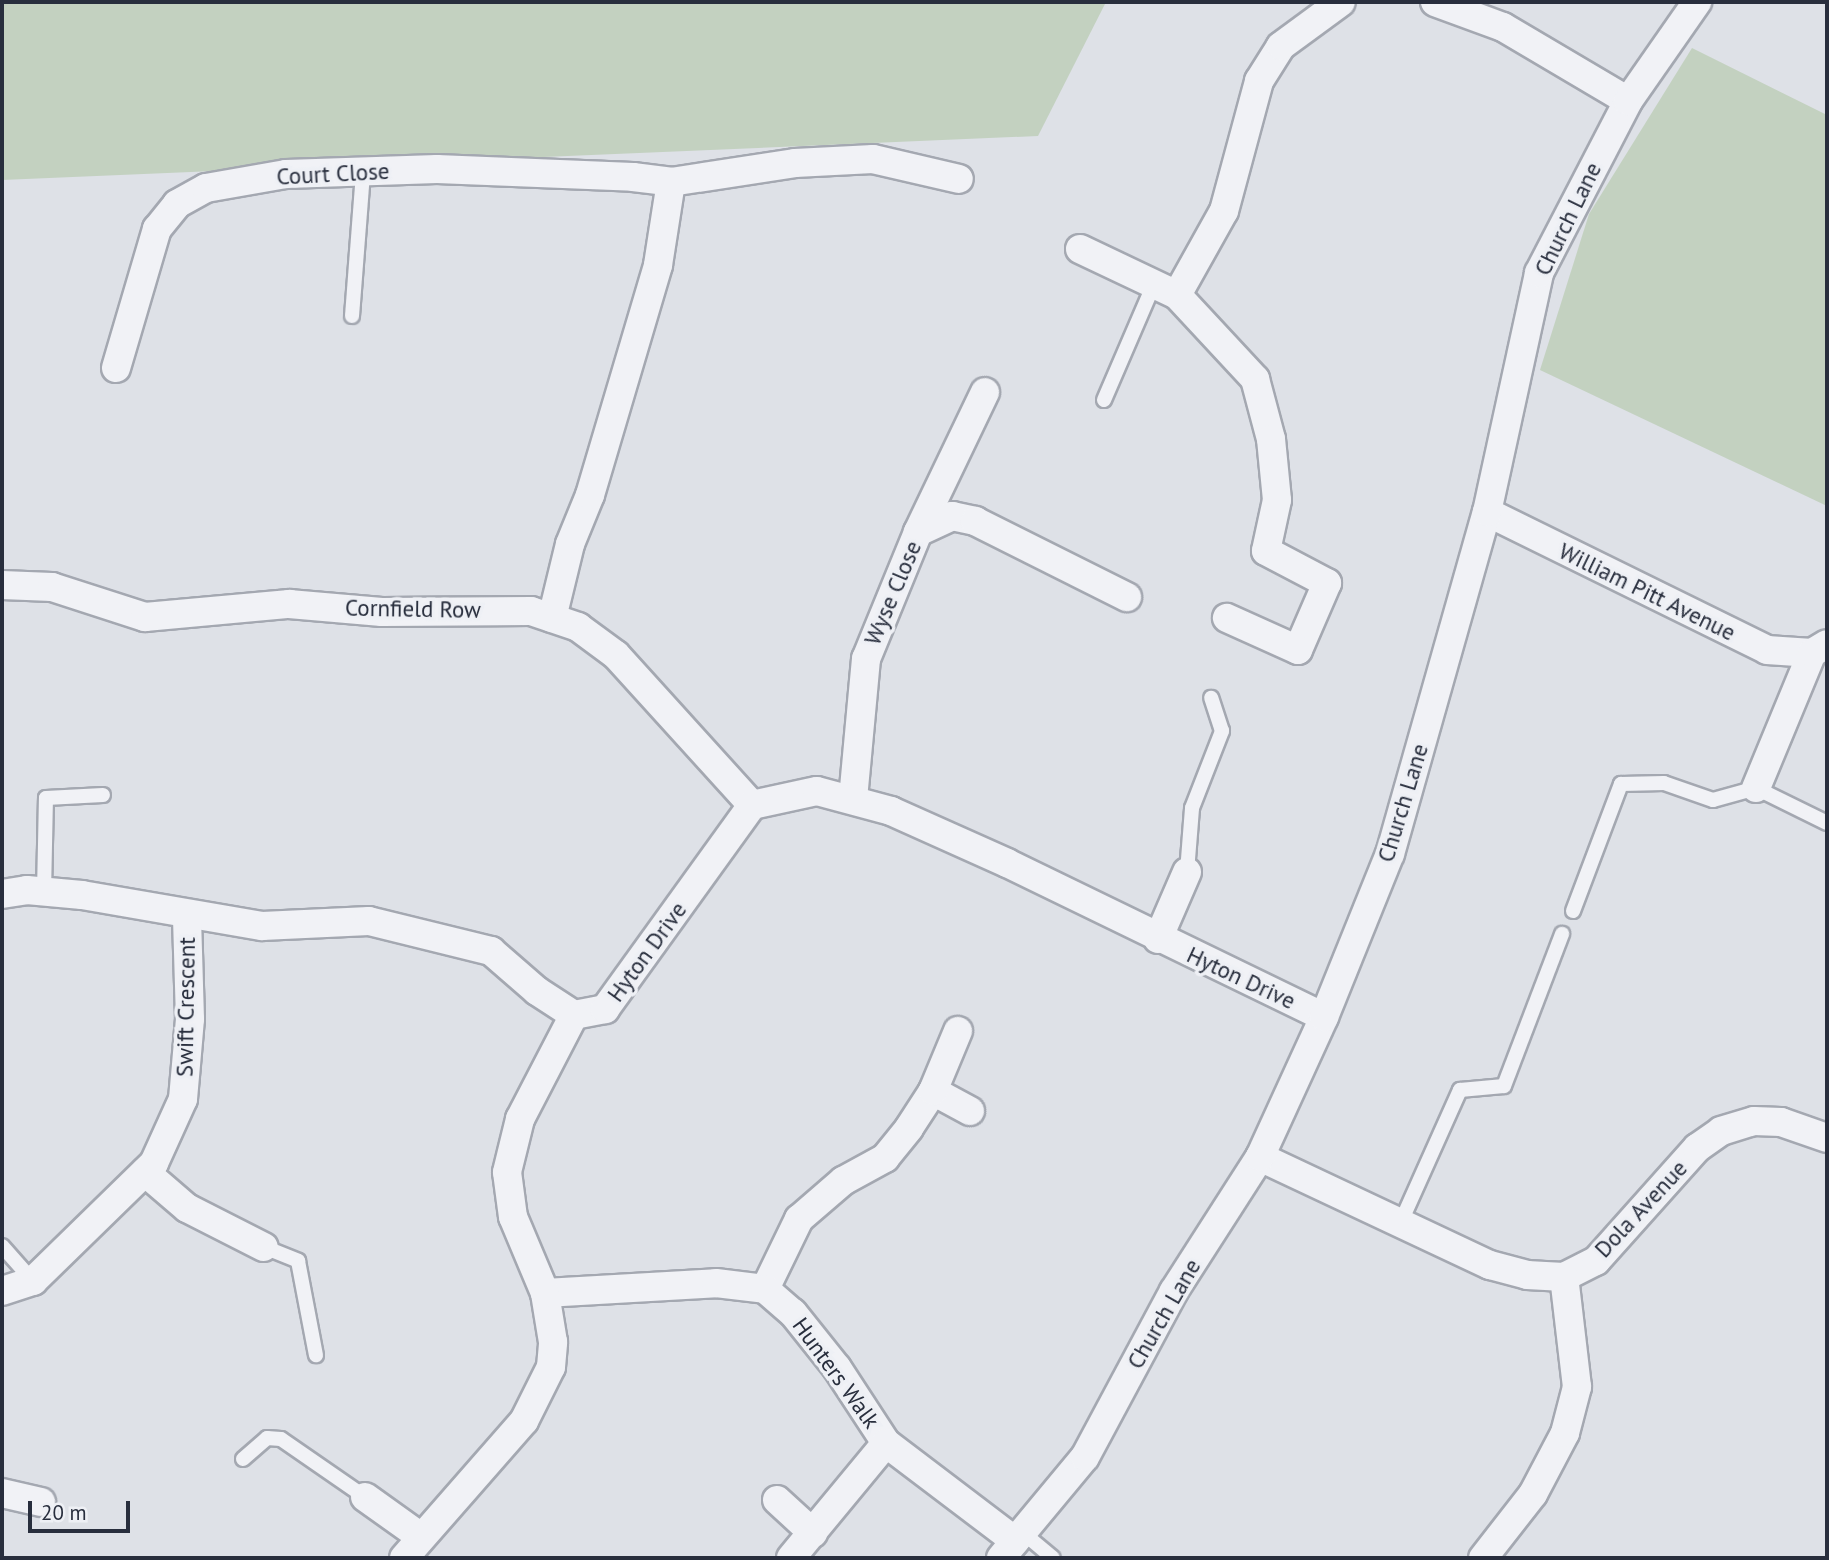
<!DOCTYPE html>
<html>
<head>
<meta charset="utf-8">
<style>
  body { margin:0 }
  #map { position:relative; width:1829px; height:1560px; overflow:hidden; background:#dee1e7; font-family:"PT Sans",sans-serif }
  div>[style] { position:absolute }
  .green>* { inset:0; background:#c3d1c0 }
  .roads { filter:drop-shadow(2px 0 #a4a8b1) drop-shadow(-2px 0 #a4a8b1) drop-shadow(0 2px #a4a8b1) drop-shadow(0 -2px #a4a8b1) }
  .lane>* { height:14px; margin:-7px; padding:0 7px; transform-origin:7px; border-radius:7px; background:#f1f2f6 }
  .street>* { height:28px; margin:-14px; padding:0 14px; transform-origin:14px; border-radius:14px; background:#f1f2f6 }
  span { translate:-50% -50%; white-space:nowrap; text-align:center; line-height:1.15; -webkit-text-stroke:7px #eef0f5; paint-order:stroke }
  .street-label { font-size:23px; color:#282e3d }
  .frame { position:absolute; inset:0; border:4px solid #282e3d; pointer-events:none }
  .scale { position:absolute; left:28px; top:1501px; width:102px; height:32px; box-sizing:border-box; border:4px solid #282e3d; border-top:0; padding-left:9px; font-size:21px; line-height:24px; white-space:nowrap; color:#282e3d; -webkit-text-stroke:5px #eef0f5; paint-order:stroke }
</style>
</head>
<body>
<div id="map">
  <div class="green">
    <i style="clip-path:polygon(2px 2px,1106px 2px,1038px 136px,2px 180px)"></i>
    <i style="clip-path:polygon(1692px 48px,1827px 115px,1827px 506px,1540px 370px,1589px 214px)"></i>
  </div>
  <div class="roads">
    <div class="lane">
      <i style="left:352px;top:316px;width:144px;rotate:-85.6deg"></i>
      <i style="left:1104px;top:400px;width:126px;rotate:-66.7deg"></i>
      <i style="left:1187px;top:872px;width:64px;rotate:-85.5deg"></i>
      <i style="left:1192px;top:808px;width:83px;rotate:-68.7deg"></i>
      <i style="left:1222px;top:731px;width:35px;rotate:-108deg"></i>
      <i style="left:44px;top:892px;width:94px;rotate:-88.8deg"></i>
      <i style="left:46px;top:798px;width:57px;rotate:-3deg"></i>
      <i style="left:1573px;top:911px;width:136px;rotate:-69.3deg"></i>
      <i style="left:1621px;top:784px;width:43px;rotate:-1.3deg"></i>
      <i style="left:1664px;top:783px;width:52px;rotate:19.1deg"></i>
      <i style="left:1713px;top:800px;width:45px;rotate:-15.6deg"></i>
      <i style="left:1756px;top:788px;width:79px;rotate:26.2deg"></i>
      <i style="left:1400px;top:1224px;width:147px;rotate:-65.9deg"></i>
      <i style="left:1460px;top:1090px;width:44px;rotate:-5.2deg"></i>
      <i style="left:1504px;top:1086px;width:163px;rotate:-69.1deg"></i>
      <i style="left:2px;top:1246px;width:47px;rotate:48.5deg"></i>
      <i style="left:264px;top:1247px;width:37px;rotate:22deg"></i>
      <i style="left:298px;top:1261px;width:96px;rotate:79.2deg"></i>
      <i style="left:243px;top:1459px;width:32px;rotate:-41deg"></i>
      <i style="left:267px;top:1438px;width:14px;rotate:4deg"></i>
      <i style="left:281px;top:1439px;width:102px;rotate:34.6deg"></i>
      <i style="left:1022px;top:1532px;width:40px;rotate:40deg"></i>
    </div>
    <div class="street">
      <i style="left:1435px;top:2px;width:72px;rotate:20.2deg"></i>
      <i style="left:1503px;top:27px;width:145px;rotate:30.6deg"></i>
      <i style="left:1080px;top:249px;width:107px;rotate:25.4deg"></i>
      <i style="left:1177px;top:295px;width:115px;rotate:47.1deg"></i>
      <i style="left:1255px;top:379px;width:62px;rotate:75.1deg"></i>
      <i style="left:1271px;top:439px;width:61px;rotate:84.4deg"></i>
      <i style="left:1277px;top:500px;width:52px;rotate:102.2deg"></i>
      <i style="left:1266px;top:551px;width:69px;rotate:27.7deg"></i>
      <i style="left:1327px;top:583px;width:73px;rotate:113.4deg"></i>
      <i style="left:1298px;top:650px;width:78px;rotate:-155.7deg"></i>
      <i style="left:1177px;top:295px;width:96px;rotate:-60.8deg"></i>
      <i style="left:1224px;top:211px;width:135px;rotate:-74.9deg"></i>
      <i style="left:1259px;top:81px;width:41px;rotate:-57.8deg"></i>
      <i style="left:1281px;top:46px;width:74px;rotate:-36.3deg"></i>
      <i style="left:116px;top:368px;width:145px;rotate:-73.6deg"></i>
      <i style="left:157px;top:229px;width:32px;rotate:-51deg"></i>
      <i style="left:177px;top:204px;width:33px;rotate:-29deg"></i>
      <i style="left:206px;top:188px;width:81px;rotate:-9.9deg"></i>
      <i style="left:286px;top:174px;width:151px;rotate:-1.9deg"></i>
      <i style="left:437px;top:169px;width:196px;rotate:2.3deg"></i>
      <i style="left:633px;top:177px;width:38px;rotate:7deg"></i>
      <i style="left:671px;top:182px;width:125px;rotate:-8.7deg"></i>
      <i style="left:795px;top:163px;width:78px;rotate:-2.9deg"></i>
      <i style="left:873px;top:159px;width:88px;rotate:13.1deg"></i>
      <i style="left:1487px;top:512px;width:312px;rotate:26.2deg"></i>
      <i style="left:1767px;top:650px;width:45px;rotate:3.8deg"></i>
      <i style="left:918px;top:532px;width:155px;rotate:-64.4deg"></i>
      <i style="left:2px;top:585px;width:50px;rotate:2.3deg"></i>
      <i style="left:52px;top:587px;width:98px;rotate:17.9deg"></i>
      <i style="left:145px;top:617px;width:145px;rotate:-5.2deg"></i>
      <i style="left:289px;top:604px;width:93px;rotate:4.9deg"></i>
      <i style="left:382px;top:612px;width:149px;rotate:-0.4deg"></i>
      <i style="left:531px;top:611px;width:50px;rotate:18.8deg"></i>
      <i style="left:578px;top:627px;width:47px;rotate:36.4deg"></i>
      <i style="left:616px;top:655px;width:202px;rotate:47.8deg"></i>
      <i style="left:552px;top:618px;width:76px;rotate:-76.3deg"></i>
      <i style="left:570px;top:544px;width:53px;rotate:-67.8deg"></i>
      <i style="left:590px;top:495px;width:240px;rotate:-73.5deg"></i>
      <i style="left:658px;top:265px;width:84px;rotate:-81.1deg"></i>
      <i style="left:1756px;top:788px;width:146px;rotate:-67.5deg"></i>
      <i style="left:1812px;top:653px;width:17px;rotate:-31deg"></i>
      <i style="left:853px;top:799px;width:141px;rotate:-84.7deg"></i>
      <i style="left:866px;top:659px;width:137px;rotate:-67.7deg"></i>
      <i style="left:918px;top:532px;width:38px;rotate:-25deg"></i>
      <i style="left:952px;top:516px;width:24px;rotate:12deg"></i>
      <i style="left:975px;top:521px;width:170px;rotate:26.6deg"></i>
      <i style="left:2px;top:894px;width:25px;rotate:-9deg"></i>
      <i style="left:27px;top:890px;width:55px;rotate:5.2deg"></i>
      <i style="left:82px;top:895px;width:183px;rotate:9.8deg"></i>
      <i style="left:262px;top:926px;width:107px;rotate:-2.7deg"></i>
      <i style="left:369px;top:921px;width:126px;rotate:13.8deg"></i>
      <i style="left:491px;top:951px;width:61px;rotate:41deg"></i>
      <i style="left:537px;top:991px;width:44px;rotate:33deg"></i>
      <i style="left:574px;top:1015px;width:32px;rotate:-11deg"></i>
      <i style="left:605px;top:1009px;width:251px;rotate:-54.2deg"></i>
      <i style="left:752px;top:805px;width:66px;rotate:-12.2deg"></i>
      <i style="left:817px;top:791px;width:77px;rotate:15.1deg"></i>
      <i style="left:891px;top:811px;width:127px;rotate:24.1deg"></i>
      <i style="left:1007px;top:863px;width:352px;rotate:25.9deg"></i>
      <i style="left:1158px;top:939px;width:73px;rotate:-66.6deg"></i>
      <i style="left:933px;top:1091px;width:42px;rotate:28.4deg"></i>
      <i style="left:1260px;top:1157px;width:254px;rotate:25.2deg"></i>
      <i style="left:1490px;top:1265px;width:38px;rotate:15deg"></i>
      <i style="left:1527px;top:1275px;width:37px;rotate:3deg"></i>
      <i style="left:1564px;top:1277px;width:36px;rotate:-27deg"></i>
      <i style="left:1596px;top:1261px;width:152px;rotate:-48.2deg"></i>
      <i style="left:1697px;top:1148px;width:29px;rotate:-35deg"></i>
      <i style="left:1721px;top:1131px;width:34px;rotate:-17deg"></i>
      <i style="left:1754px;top:1121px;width:27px;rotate:2deg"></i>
      <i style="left:1781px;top:1122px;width:49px;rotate:19.2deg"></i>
      <i style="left:145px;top:1172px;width:55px;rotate:40.6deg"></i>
      <i style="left:187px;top:1208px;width:86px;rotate:26.9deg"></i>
      <i style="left:765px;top:1289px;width:78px;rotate:-64.1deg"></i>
      <i style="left:799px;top:1219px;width:58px;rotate:-40.8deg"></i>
      <i style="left:843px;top:1181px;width:48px;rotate:-28.7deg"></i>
      <i style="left:885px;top:1158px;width:38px;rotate:-51deg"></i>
      <i style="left:909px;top:1128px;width:44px;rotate:-57deg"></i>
      <i style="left:933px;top:1091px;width:65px;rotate:-67.4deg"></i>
      <i style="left:2px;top:1291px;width:33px;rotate:-18deg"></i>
      <i style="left:33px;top:1281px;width:169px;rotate:-44.3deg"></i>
      <i style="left:154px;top:1163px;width:70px;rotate:-65.6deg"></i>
      <i style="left:183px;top:1099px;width:80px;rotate:-85deg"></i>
      <i style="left:190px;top:1019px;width:103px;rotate:-91.7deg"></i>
      <i style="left:545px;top:1293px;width:171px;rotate:-3.3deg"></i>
      <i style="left:716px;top:1283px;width:49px;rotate:7deg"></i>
      <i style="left:765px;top:1289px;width:37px;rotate:41deg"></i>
      <i style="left:793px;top:1313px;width:70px;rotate:51.3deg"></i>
      <i style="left:837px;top:1368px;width:90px;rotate:56.8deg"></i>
      <i style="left:886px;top:1443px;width:162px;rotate:37.2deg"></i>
      <i style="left:2px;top:1493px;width:40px;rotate:13deg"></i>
      <i style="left:365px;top:1497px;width:69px;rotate:35.5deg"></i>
      <i style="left:777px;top:1500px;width:49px;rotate:42.5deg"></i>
      <i style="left:404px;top:1558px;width:182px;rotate:-48.8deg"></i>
      <i style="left:524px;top:1421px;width:60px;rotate:-63.4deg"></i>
      <i style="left:551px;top:1367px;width:25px;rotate:-85deg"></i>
      <i style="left:553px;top:1342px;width:50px;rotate:-99.3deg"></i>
      <i style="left:545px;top:1293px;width:82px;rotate:-112.8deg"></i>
      <i style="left:513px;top:1217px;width:45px;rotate:-97.6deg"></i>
      <i style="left:507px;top:1172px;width:55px;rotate:-76.2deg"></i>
      <i style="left:520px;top:1119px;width:117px;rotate:-62.6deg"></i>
      <i style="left:791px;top:1558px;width:149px;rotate:-50.4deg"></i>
      <i style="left:1001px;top:1558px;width:131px;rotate:-50.3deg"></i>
      <i style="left:1085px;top:1457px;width:188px;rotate:-61.8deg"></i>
      <i style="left:1174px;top:1291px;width:159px;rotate:-57.3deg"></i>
      <i style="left:1260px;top:1157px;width:154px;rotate:-65.4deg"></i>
      <i style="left:1324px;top:1017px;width:176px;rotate:-68deg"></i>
      <i style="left:1390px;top:854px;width:355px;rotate:-74.2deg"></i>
      <i style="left:1487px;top:512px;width:245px;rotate:-77.7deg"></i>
      <i style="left:1539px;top:273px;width:194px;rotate:-62.6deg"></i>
      <i style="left:1628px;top:101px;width:121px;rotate:-55.1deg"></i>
      <i style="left:1483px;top:1558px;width:81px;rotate:-52deg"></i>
      <i style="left:1533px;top:1494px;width:69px;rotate:-62.3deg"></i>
      <i style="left:1565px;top:1433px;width:48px;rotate:-75.4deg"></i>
      <i style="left:1577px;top:1387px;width:111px;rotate:-96.7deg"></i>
    </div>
  </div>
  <div class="street-label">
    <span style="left:333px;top:174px;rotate:-3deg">Court Close</span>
    <span style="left:1568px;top:219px;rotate:-64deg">Church Lane</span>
    <span style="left:1647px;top:592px;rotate:26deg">William Pitt Avenue</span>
    <span style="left:893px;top:593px;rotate:-67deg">Wyse Close</span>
    <span style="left:413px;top:609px;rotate:1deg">Cornfield Row</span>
    <span style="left:1403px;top:803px;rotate:-73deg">Church Lane</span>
    <span style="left:647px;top:952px;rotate:-54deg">Hyton Drive</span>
    <span style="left:1241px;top:978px;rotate:25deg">Hyton Drive</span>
    <span style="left:186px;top:1007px;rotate:-89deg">Swift Crescent</span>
    <span style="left:1641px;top:1209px;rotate:-47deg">Dola Avenue</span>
    <span style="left:1164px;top:1314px;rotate:-60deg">Church Lane</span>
    <span style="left:836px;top:1373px;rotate:54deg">Hunters Walk</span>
  </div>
  <div class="frame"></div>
  <div class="scale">20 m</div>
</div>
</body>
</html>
